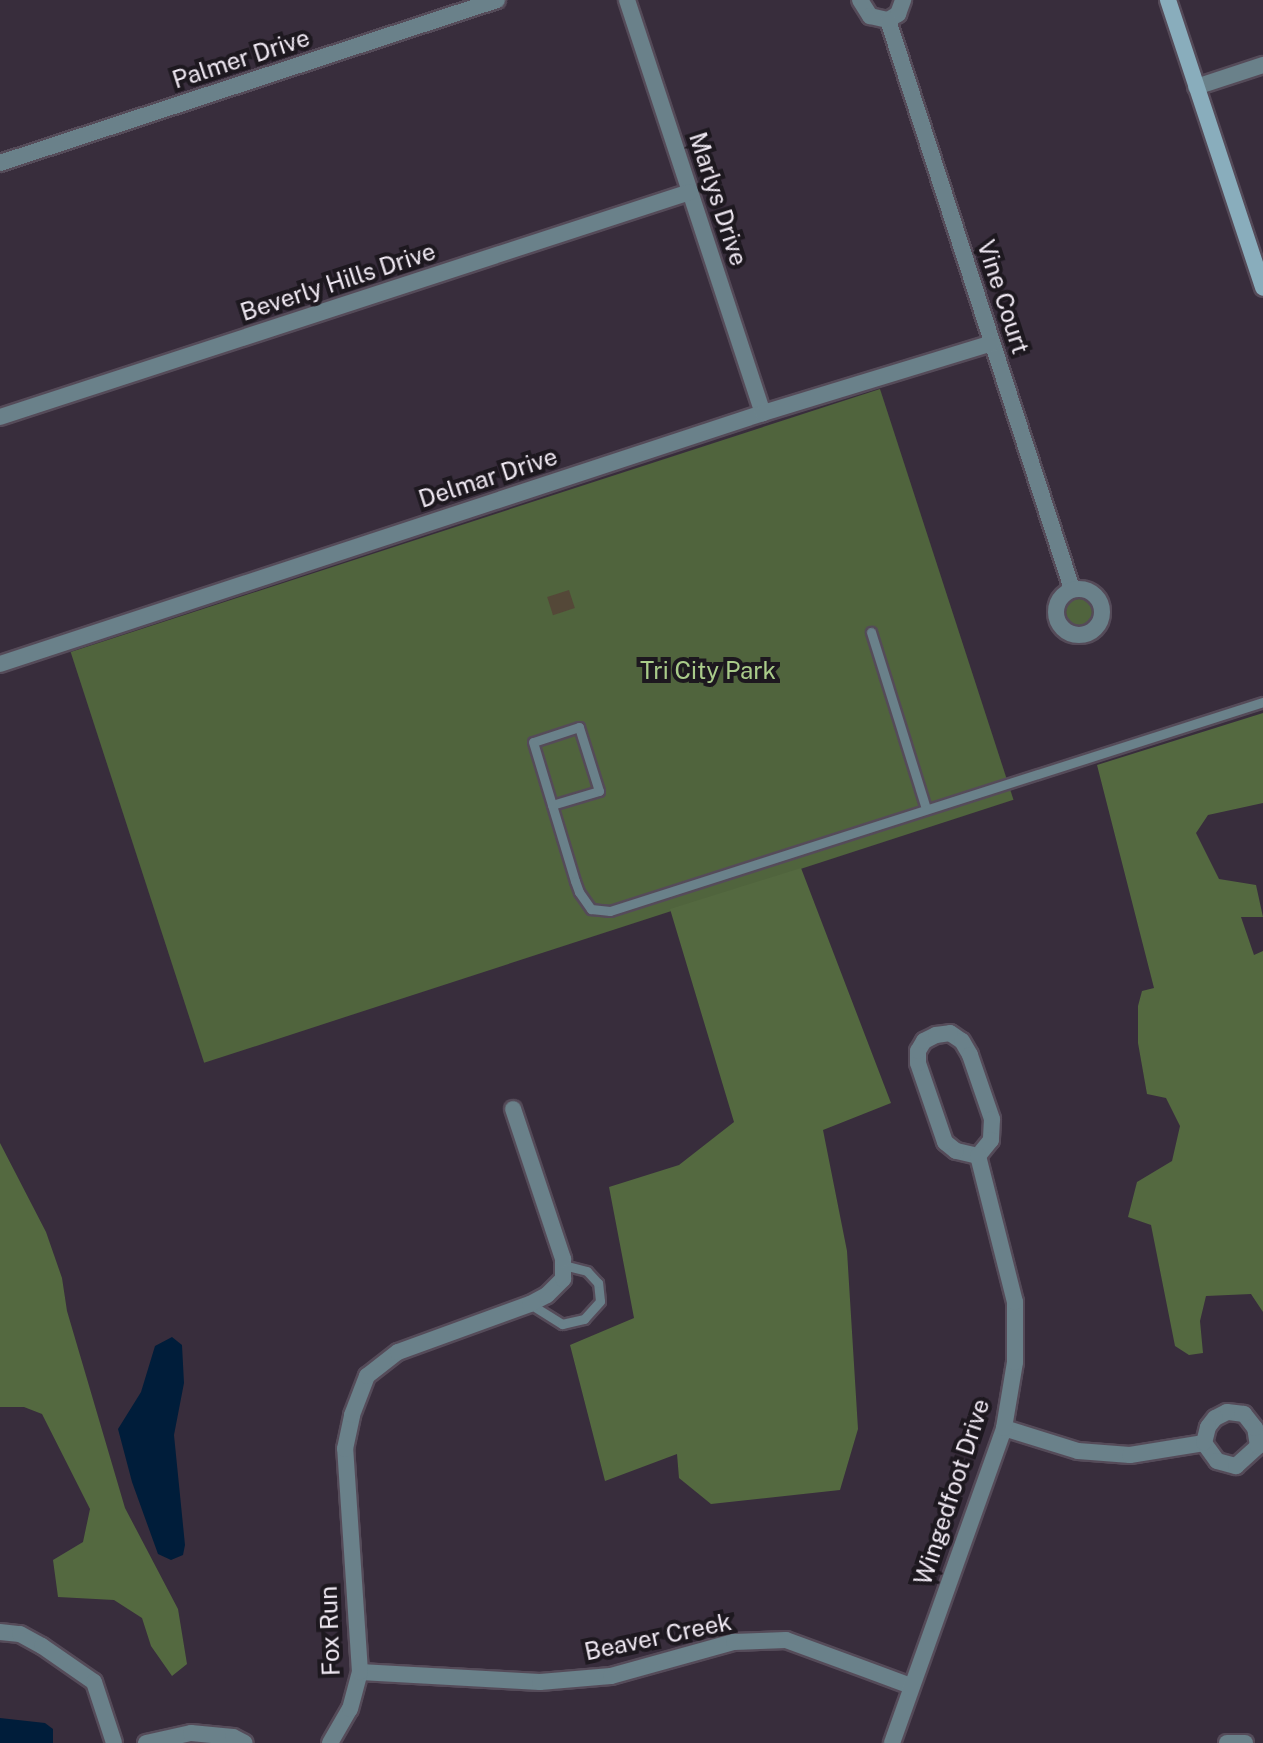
<!DOCTYPE html>
<html>
<head>
<meta charset="utf-8">
<style>
  body { margin:0 }
  #map { position:relative; width:1263px; height:1743px; overflow:hidden; background:#382d3c; font-family:"Public Sans",sans-serif }
  div>[style] { position:absolute }
  .green>* { inset:0; background:#50643d; transform-origin:0 0 }
  .round { border-radius:50% }
  .forest>* { inset:0; background:#546940 }
  .water>* { inset:0; background:#001d3a }
  .building>* { inset:0; background:#544838; transform-origin:0 0 }
  .roads { filter:drop-shadow(2px 0 #554b59) drop-shadow(-2px 0 #554b59) drop-shadow(0 2px #554b59) drop-shadow(0 -2px #554b59) }
  .lane>* { height:9px; margin:-4.5px; padding:0 4.5px; transform-origin:4.5px; border-radius:4.5px; background:#6a818a }
  .street>* { height:16px; margin:-8px; padding:0 8px; transform-origin:8px; border-radius:8px; background:#6a818a }
  .street>.ring { margin:-8px; padding:0; box-sizing:content-box; background:none; border:16px solid #6a818a; border-radius:50% }
  .secondary>* { height:16px; margin:-8px; padding:0 8px; transform-origin:8px; border-radius:8px; background:#89adbc }
  span { translate:-50% -50%; white-space:nowrap; text-align:center; line-height:1.15; -webkit-text-stroke:8px #1d181f; paint-order:stroke }
  .street-label { font-size:24px; color:#efe8f2 }
  .park-label { font-size:24px; color:#aacc8a }
</style>
</head>
<body>
<div id="map">
  <div class="green">
    <i style="left:880px;top:389px;width:432px;height:851px;rotate:72deg"></i>
    <i class="round" style="left:1066px;top:599px;width:26px;height:26px"></i>
  </div>
  <div class="forest">
    <i style="clip-path:polygon(1263px 713px,1263px 803px,1208px 815px,1196px 833px,1219px 879px,1256px 885px,1263px 917px,1241px 917px,1254px 955px,1263px 951px,1263px 1312px,1251px 1294px,1206px 1296px,1200px 1321px,1203px 1353px,1189px 1355px,1175px 1346px,1151px 1225px,1128px 1217px,1137px 1182px,1172px 1161px,1180px 1126px,1166px 1098px,1147px 1094px,1138px 1043px,1138px 1006px,1142px 991px,1154px 988px,1097px 765px)"></i>
    <i style="clip-path:polygon(801px 868px,891px 1103px,823px 1130px,847px 1251px,858px 1429px,840px 1490px,711px 1504px,679px 1478px,677px 1454px,605px 1481px,570px 1345px,634px 1318px,609px 1187px,679px 1165px,734px 1122px,670px 909px)"></i>
    <i style="clip-path:polygon(0 1143px,46px 1232px,62px 1278px,67px 1311px,125px 1508px,178px 1609px,187px 1664px,172px 1676px,151px 1646px,142px 1618px,114px 1600px,58px 1597px,53px 1560px,83px 1542px,90px 1509px,42px 1414px,24px 1407px,0 1407px)"></i>
  </div>
  <div class="water">
    <i style="clip-path:polygon(172px 1337px,182px 1345px,184px 1383px,174px 1435px,185px 1545px,183px 1555px,171px 1560px,158px 1554px,132px 1482px,118px 1429px,141px 1392px,155px 1346px)"></i>
    <i style="clip-path:polygon(0 1718px,45px 1723px,53px 1729px,53px 1743px,0 1743px)"></i>
  </div>
  <div class="building">
    <i style="left:569px;top:590px;width:19px;height:23px;rotate:72deg"></i>
  </div>
  <div class="roads">
    <div class="lane">
      <i style="left:871px;top:632px;width:185px;rotate:72.7deg"></i>
      <i style="left:552px;top:805px;width:49px;rotate:-16.6deg"></i>
      <i style="left:599px;top:791px;width:67px;rotate:-107.4deg"></i>
      <i style="left:579px;top:727px;width:48px;rotate:161.9deg"></i>
      <i style="left:533px;top:742px;width:145px;rotate:73.2deg"></i>
      <i style="left:575px;top:881px;width:12px;rotate:70deg"></i>
      <i style="left:579px;top:892px;width:21px;rotate:55deg"></i>
      <i style="left:591px;top:909px;width:19px;rotate:6deg"></i>
      <i style="left:610px;top:911px;width:686px;rotate:-17.75deg"></i>
      <i style="left:530px;top:1304px;width:38px;rotate:32deg"></i>
      <i style="left:562px;top:1324px;width:23px;rotate:-13deg"></i>
      <i style="left:584px;top:1319px;width:24px;rotate:-48deg"></i>
      <i style="left:600px;top:1301px;width:18px;rotate:-96deg"></i>
      <i style="left:598px;top:1283px;width:16px;rotate:-133deg"></i>
      <i style="left:587px;top:1271px;width:25px;rotate:-166deg"></i>
    </div>
    <div class="street">
      <i style="left:627px;top:0;width:435px;rotate:71.8deg"></i>
      <i style="left:860px;top:0;width:19px;rotate:58deg"></i>
      <i style="left:870px;top:16px;width:18px;rotate:13deg"></i>
      <i style="left:888px;top:20px;width:12px;rotate:-31deg"></i>
      <i style="left:898px;top:14px;width:15px;rotate:-70deg"></i>
      <i style="left:888px;top:20px;width:598px;rotate:72.08deg"></i>
      <i style="left:1196px;top:87px;width:71px;rotate:-18.2deg"></i>
      <i style="left:0;top:163px;width:523px;rotate:-18.16deg"></i>
      <i style="left:0;top:417px;width:726px;rotate:-18.06deg"></i>
      <i class="ring" style="left:1056px;top:589px;width:30px;height:30px"></i>
      <i style="left:0;top:664px;width:803px;rotate:-18.21deg"></i>
      <i style="left:763px;top:413px;width:239px;rotate:-17deg"></i>
      <i style="left:950px;top:1033px;width:14px;rotate:34deg"></i>
      <i style="left:962px;top:1041px;width:16px;rotate:60deg"></i>
      <i style="left:970px;top:1055px;width:68px;rotate:71deg"></i>
      <i style="left:992px;top:1119px;width:21px;rotate:93deg"></i>
      <i style="left:991px;top:1140px;width:21px;rotate:129deg"></i>
      <i style="left:978px;top:1156px;width:23px;rotate:-167deg"></i>
      <i style="left:956px;top:1151px;width:14px;rotate:-141deg"></i>
      <i style="left:945px;top:1142px;width:83px;rotate:-108.9deg"></i>
      <i style="left:918px;top:1063px;width:12px;rotate:-90deg"></i>
      <i style="left:918px;top:1051px;width:12px;rotate:-59deg"></i>
      <i style="left:924px;top:1041px;width:13px;rotate:-27deg"></i>
      <i style="left:936px;top:1035px;width:14px;rotate:-8deg"></i>
      <i style="left:1004px;top:1428px;width:77px;rotate:17.3deg"></i>
      <i style="left:1078px;top:1451px;width:52px;rotate:4.4deg"></i>
      <i style="left:1130px;top:1455px;width:75px;rotate:-9.2deg"></i>
      <i style="left:1204px;top:1443px;width:22px;rotate:54deg"></i>
      <i style="left:1217px;top:1461px;width:20px;rotate:15deg"></i>
      <i style="left:1236px;top:1466px;width:30px;rotate:-42deg"></i>
      <i style="left:1258px;top:1446px;width:18px;rotate:-99deg"></i>
      <i style="left:1255px;top:1428px;width:18px;rotate:-128deg"></i>
      <i style="left:1244px;top:1414px;width:17px;rotate:-173deg"></i>
      <i style="left:1227px;top:1412px;width:13px;rotate:153deg"></i>
      <i style="left:1215px;top:1418px;width:11px;rotate:128deg"></i>
      <i style="left:1208px;top:1427px;width:16px;rotate:104deg"></i>
      <i style="left:0;top:1632px;width:20px;rotate:6deg"></i>
      <i style="left:20px;top:1634px;width:25px;rotate:29deg"></i>
      <i style="left:42px;top:1646px;width:63px;rotate:34.7deg"></i>
      <i style="left:94px;top:1682px;width:64px;rotate:71.8deg"></i>
      <i style="left:360px;top:1672px;width:180px;rotate:3.2deg"></i>
      <i style="left:540px;top:1682px;width:71px;rotate:-4.8deg"></i>
      <i style="left:611px;top:1676px;width:128px;rotate:-15.5deg"></i>
      <i style="left:734px;top:1642px;width:52px;rotate:-2.2deg"></i>
      <i style="left:786px;top:1640px;width:133px;rotate:20.2deg"></i>
      <i style="left:146px;top:1743px;width:46px;rotate:-12.5deg"></i>
      <i style="left:191px;top:1733px;width:42px;rotate:5.4deg"></i>
      <i style="left:233px;top:1737px;width:13px;rotate:27deg"></i>
      <i style="left:330px;top:1743px;width:39px;rotate:-60deg"></i>
      <i style="left:350px;top:1709px;width:38px;rotate:-75deg"></i>
      <i style="left:360px;top:1672px;width:224px;rotate:-93.8deg"></i>
      <i style="left:345px;top:1449px;width:35px;rotate:-78deg"></i>
      <i style="left:352px;top:1415px;width:42px;rotate:-69deg"></i>
      <i style="left:367px;top:1376px;width:39px;rotate:-38deg"></i>
      <i style="left:398px;top:1352px;width:140px;rotate:-20deg"></i>
      <i style="left:530px;top:1304px;width:19px;rotate:-28deg"></i>
      <i style="left:547px;top:1295px;width:23px;rotate:-45deg"></i>
      <i style="left:563px;top:1279px;width:20px;rotate:-90deg"></i>
      <i style="left:563px;top:1259px;width:158px;rotate:-108.4deg"></i>
      <i style="left:892px;top:1743px;width:334px;rotate:-70.4deg"></i>
      <i style="left:1004px;top:1428px;width:67px;rotate:-80.5deg"></i>
      <i style="left:1015px;top:1362px;width:60px;rotate:-90deg"></i>
      <i style="left:1015px;top:1302px;width:151px;rotate:-104.2deg"></i>
      <i style="left:1227px;top:1743px;width:18px"></i>
    </div>
    <div class="secondary">
      <i style="left:1168px;top:0;width:303px;rotate:71.7deg"></i>
    </div>
  </div>
  <div class="street-label">
    <span style="left:241px;top:59px;rotate:-18deg">Palmer Drive</span>
    <span style="left:718px;top:199px;rotate:72deg">Marlys Drive</span>
    <span style="left:338px;top:282px;rotate:-18deg">Beverly Hills Drive</span>
    <span style="left:1003px;top:297px;rotate:72deg">Vine Court</span>
    <span style="left:488px;top:478px;rotate:-18deg">Delmar Drive</span>
    <span style="left:952px;top:1492px;rotate:-72deg">Wingedfoot Drive</span>
    <span style="left:330px;top:1631px;rotate:-92deg">Fox Run</span>
    <span style="left:658px;top:1637px;rotate:-12deg">Beaver Creek</span>
  </div>
  <div class="park-label">
    <span style="left:708px;top:671px">Tri City Park</span>
  </div>
</div>
</body>
</html>
